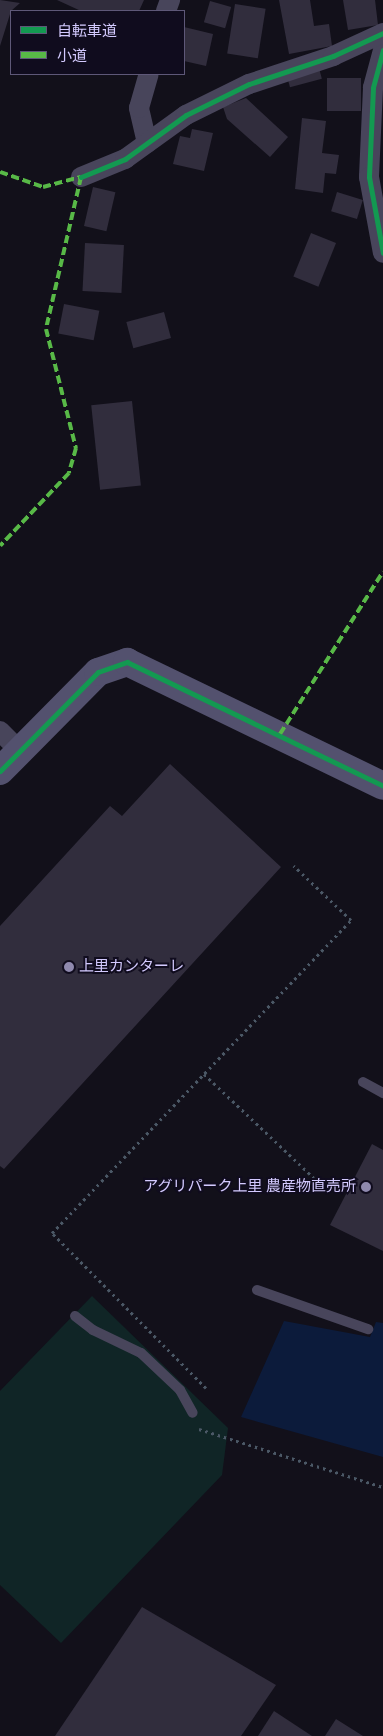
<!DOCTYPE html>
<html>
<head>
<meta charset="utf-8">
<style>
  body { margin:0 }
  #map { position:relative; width:383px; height:1736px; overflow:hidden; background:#12101a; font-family:"Fira Sans Condensed","Noto Sans JP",sans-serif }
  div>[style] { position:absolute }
  .green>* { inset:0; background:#102526 }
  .water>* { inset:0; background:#0c1b3b }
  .building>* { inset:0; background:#312d3d; transform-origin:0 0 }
  .path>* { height:3px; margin-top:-1.5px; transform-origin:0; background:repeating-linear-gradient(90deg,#4b5866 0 2.5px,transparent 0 6.5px) }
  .lane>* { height:10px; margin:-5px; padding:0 5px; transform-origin:5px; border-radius:5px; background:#48455b }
  .street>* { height:20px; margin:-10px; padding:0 10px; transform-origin:10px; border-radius:10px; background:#48455b }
  .secondary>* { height:28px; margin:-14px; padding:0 14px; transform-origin:14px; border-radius:14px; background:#53516e }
  .quiet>* { height:4px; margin-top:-2px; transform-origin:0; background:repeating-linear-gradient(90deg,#58b947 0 8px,transparent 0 12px) }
  .cycleway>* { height:5px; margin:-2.5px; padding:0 2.5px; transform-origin:2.5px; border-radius:2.5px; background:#139951 }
  .dots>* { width:14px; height:14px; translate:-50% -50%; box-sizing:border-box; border:2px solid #100c1e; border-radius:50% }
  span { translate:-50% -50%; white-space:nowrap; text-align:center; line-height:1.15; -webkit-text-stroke:4px #100c1e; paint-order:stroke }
  .poi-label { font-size:15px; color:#d3cafe }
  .left { translate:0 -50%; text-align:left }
  .right { translate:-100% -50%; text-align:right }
  .legend { position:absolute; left:10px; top:10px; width:175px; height:65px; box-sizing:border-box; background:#100c1e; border:1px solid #5e5878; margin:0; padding:6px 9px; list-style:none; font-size:15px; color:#d3cafe }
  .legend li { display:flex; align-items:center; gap:10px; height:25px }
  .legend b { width:25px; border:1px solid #5e5878 }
</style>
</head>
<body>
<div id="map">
  <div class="green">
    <i style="clip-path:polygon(92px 1296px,228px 1428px,222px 1475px,61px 1643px,0 1585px,0 1391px)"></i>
  </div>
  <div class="water">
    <i style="clip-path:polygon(284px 1321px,370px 1337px,376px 1322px,383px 1323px,383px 1457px,241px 1417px)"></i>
  </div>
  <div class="building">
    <i style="clip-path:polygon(0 0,20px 3px,11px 11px,0 46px)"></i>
    <i style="clip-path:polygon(57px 0,144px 0,139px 11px,81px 11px)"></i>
    <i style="clip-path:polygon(279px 0,310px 0,314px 26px,329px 24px,332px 46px,289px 54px)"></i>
    <i style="clip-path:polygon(343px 0,375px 0,378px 25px,348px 30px)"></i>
    <i style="left:210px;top:1px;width:22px;height:22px;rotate:16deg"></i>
    <i style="left:235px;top:4px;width:31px;height:50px;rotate:9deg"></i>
    <i style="clip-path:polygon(184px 27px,213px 34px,206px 66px,184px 61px)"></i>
    <i style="left:319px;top:68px;width:11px;height:33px;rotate:75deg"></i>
    <i style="left:327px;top:78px;width:34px;height:33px"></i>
    <i style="clip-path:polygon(246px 98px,288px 137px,270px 157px,227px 119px,223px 107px)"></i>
    <i style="clip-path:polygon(302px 118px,326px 121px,322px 153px,339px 155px,336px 174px,325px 173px,323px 193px,295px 189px)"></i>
    <i style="clip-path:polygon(192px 129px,213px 133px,204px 171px,173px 164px,180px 136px,190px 138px)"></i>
    <i style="left:93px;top:187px;width:23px;height:40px;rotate:13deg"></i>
    <i style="left:337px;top:192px;width:27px;height:20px;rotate:17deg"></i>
    <i style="left:311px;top:233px;width:27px;height:47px;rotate:22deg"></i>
    <i style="left:85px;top:243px;width:39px;height:48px;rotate:3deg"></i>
    <i style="left:64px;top:304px;width:36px;height:30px;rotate:11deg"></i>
    <i style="left:164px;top:312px;width:27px;height:39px;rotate:75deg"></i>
    <i style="left:132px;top:401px;width:85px;height:41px;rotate:84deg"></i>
    <i style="clip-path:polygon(170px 764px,281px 867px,4px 1169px,0 1166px,0 926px,110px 806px,122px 816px)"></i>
    <i style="clip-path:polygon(372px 1144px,383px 1150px,383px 1251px,330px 1225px)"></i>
    <i style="clip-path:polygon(142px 1607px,276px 1685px,241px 1736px,55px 1736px)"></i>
    <i style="clip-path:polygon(274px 1711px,312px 1736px,258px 1736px)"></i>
    <i style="clip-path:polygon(336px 1719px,363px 1736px,325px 1736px)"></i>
  </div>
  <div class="path">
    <i style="left:204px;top:1074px;width:151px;rotate:43.4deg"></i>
    <i style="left:206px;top:1388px;width:218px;rotate:-134.8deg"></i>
    <i style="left:52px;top:1233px;width:433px;rotate:-46.3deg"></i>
    <i style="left:351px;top:920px;width:79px;rotate:-136.5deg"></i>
    <i style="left:199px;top:1429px;width:193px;rotate:17.5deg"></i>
  </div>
  <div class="lane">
    <i style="left:363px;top:1082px;width:23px;rotate:29deg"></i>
    <i style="left:257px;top:1290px;width:118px;rotate:19.4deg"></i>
    <i style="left:75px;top:1316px;width:23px;rotate:38deg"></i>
    <i style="left:93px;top:1330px;width:53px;rotate:25.6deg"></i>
    <i style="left:141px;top:1353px;width:54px;rotate:43.5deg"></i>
    <i style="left:180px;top:1390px;width:26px;rotate:61deg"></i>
  </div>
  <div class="street">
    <i style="left:166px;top:11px;width:12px;rotate:-70deg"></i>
    <i style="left:383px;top:50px;width:39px;rotate:105deg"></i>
    <i style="left:373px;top:88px;width:89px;rotate:92.6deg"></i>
    <i style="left:369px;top:177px;width:77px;rotate:79.6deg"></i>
    <i style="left:147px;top:143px;width:36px;rotate:-103deg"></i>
    <i style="left:139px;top:108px;width:35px;rotate:-74deg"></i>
    <i style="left:81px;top:177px;width:48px;rotate:-22.2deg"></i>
    <i style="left:125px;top:159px;width:75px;rotate:-35.8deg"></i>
    <i style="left:186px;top:115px;width:70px;rotate:-26.2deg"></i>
    <i style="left:249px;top:84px;width:89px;rotate:-18.4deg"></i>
    <i style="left:333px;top:56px;width:55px;rotate:-24.7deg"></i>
    <i style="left:0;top:731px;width:30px;rotate:45deg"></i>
  </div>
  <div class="secondary">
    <i style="left:0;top:771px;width:139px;rotate:-45.3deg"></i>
    <i style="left:98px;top:672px;width:31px;rotate:-19deg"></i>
    <i style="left:127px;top:662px;width:284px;rotate:25.8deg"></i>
  </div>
  <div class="quiet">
    <i style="left:0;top:172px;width:46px;rotate:19.2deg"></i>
    <i style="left:43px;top:187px;width:39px;rotate:-15deg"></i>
    <i style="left:81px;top:177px;width:156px;rotate:103deg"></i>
    <i style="left:46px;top:329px;width:123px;rotate:75.9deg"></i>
    <i style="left:76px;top:448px;width:26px;rotate:106deg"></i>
    <i style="left:69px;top:473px;width:100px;rotate:133.4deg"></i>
    <i style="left:280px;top:734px;width:192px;rotate:-57.6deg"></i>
  </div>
  <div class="cycleway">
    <i style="left:383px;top:50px;width:39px;rotate:105deg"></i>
    <i style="left:373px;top:88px;width:89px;rotate:92.6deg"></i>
    <i style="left:369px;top:177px;width:77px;rotate:79.6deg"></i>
    <i style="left:81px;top:177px;width:48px;rotate:-22.2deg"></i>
    <i style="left:125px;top:159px;width:75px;rotate:-35.8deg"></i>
    <i style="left:186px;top:115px;width:70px;rotate:-26.2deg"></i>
    <i style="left:249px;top:84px;width:89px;rotate:-18.4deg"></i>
    <i style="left:333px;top:56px;width:55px;rotate:-24.7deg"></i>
    <i style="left:0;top:771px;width:139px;rotate:-45.3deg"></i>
    <i style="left:98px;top:672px;width:31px;rotate:-19deg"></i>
    <i style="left:127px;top:662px;width:284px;rotate:25.8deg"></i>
  </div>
  <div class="dots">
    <i style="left:69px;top:967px;background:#8f89ae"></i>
    <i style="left:366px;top:1187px;background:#8f89ae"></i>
  </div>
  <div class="poi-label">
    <span class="left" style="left:79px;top:967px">上里カンターレ</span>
    <span class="right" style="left:356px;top:1187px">アグリパーク上里 農産物直売所</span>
  </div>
  <ul class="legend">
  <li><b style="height:6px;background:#139951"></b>自転車道</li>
  <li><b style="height:6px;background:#58b947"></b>小道</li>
  </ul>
</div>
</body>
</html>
